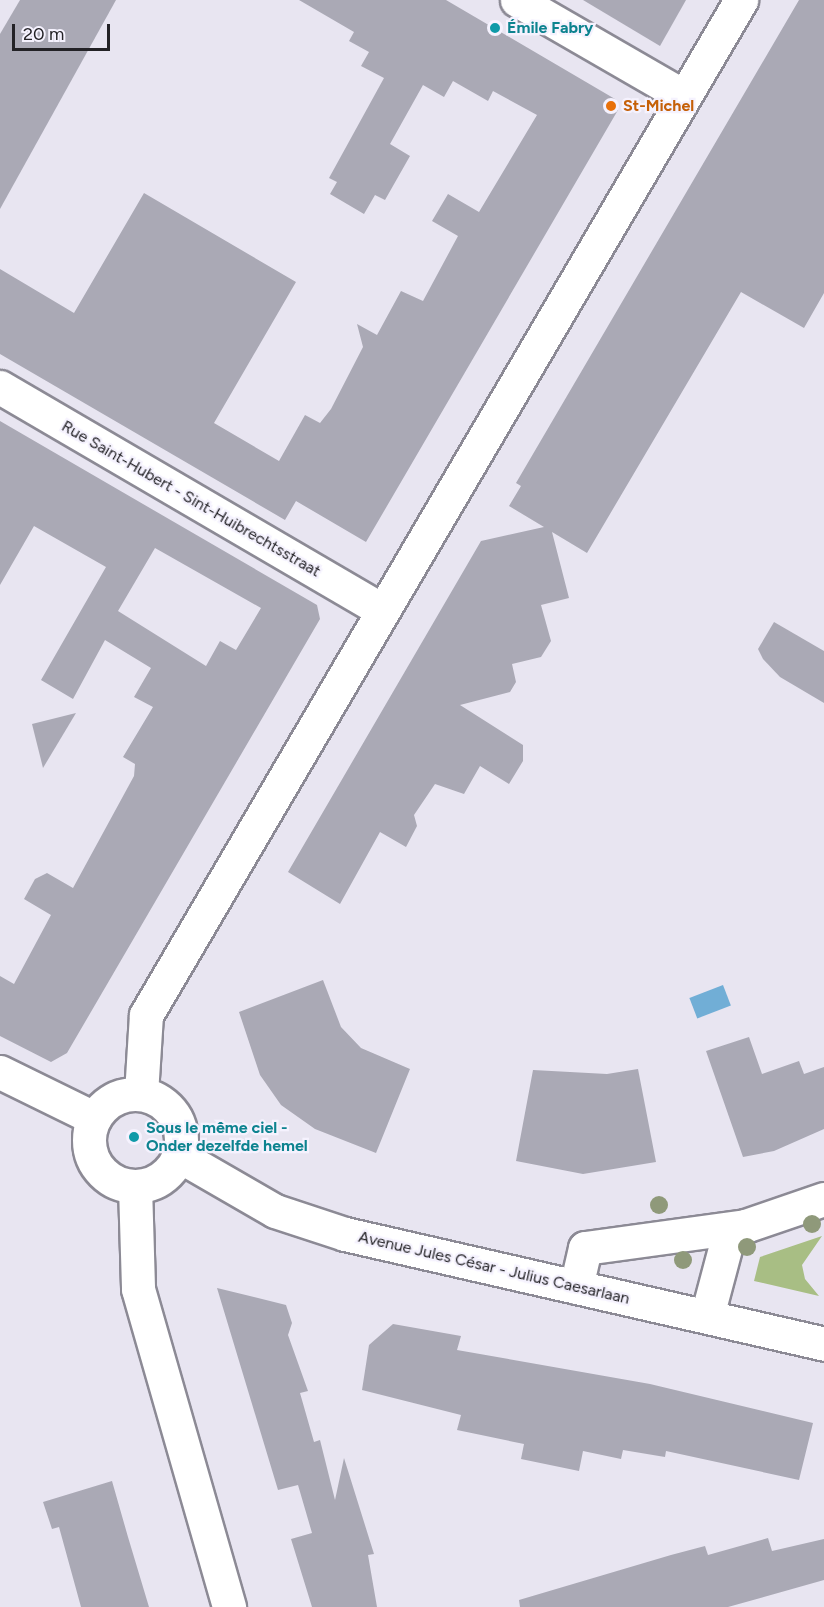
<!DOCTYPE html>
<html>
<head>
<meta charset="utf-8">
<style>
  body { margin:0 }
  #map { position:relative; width:824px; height:1607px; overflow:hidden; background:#e8e5f1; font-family:Figtree,sans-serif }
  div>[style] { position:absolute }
  .green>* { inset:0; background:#a8be84 }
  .water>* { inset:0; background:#71aed6; transform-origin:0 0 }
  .building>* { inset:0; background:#aaa9b5 }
  .roads { filter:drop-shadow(2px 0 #8c8a95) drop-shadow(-2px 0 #8c8a95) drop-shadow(0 2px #8c8a95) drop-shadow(0 -2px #8c8a95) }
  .minor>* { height:33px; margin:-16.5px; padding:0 16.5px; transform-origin:16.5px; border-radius:16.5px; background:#fff }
  .tertiary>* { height:33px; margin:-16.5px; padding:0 16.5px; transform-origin:16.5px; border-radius:16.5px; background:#fff }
  .tertiary>.ring { margin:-16.5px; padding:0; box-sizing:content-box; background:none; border:33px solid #fff; border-radius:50% }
  .trees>* { width:18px; height:18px; margin:-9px; border-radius:50%; background:#8f997a }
  .dots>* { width:16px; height:16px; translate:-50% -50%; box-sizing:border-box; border:3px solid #f5f2fe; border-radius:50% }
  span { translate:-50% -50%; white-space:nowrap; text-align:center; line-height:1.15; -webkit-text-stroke:4.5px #f5f2fe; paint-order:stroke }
  .culture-label { font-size:16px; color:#0d838f; font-weight:700 }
  .left { translate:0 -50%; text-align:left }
  .food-label { font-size:16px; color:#c56008; font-weight:700 }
  .street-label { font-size:16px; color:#232226 }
  .scale { position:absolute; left:12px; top:24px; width:98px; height:27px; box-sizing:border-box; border:3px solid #232226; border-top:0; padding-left:8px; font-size:18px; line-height:21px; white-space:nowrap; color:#232226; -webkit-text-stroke:4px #f5f2fe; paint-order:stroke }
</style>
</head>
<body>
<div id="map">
  <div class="green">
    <i style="clip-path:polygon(822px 1236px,802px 1265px,805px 1279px,819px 1296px,754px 1281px,760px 1257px)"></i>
  </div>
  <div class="water">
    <i style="left:723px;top:985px;width:22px;height:36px;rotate:69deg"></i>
  </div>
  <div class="building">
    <i style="clip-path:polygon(20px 0,116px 0,0 209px,0 34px)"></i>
    <i style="clip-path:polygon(299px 0,446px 0,615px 99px,618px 110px,366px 542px,296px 501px,285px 520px,0 354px,0 269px,74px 313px,144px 193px,296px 282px,214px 423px,279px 461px,305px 415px,320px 423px,331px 409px,363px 347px,357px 324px,377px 335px,401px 291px,423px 301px,458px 236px,432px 221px,448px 194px,479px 212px,537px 115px,493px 91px,488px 101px,453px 81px,444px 97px,423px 85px,390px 144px,410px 156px,385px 200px,375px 195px,364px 214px,330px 194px,337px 182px,329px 178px,384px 78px,361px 66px,369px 52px,349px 41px,354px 32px)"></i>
    <i style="clip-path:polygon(583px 0,686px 0,660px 46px)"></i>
    <i style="clip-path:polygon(799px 0,824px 0,824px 293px,804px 328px,741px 292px,587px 553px,552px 532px,569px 598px,541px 605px,551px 641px,541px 657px,512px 664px,516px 682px,510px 692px,460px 705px,523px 745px,523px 761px,509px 784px,480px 766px,464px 794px,435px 784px,414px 815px,417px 826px,406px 847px,380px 832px,340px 904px,288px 872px,481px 541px,544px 527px,509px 506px,521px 486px,516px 483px)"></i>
    <i style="clip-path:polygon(evenodd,0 421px,317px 605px,320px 619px,67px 1053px,51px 1062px,0 1036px,0 976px,14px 984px,51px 915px,24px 899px,35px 879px,47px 873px,73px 888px,134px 776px,135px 764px,123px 757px,153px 707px,134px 697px,151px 668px,105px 640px,73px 699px,41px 680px,106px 567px,34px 526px,0 585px,0 421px,155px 548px,261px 608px,236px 650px,220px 641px,206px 666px,118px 611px,155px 548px)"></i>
    <i style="clip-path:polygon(774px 622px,824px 651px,824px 703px,780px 677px,763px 659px,758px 649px)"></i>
    <i style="clip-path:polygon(76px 713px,43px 768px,32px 724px)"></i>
    <i style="clip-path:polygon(323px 980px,341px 1027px,361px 1048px,410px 1069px,376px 1153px,315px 1129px,281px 1105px,260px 1075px,239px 1012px)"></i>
    <i style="clip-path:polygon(749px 1037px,762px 1074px,799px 1061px,804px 1074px,824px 1067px,824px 1129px,774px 1151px,743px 1157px,706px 1051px)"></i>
    <i style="clip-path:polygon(638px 1069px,656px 1162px,583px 1174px,516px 1161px,533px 1070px,607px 1074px)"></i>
    <i style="clip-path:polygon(217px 1288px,286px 1305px,292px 1323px,288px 1335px,308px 1391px,300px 1393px,314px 1442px,320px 1440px,335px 1500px,344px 1458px,374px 1554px,368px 1555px,377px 1607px,312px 1607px,291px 1539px,312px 1533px,298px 1485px,278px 1490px)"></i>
    <i style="clip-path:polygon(393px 1324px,461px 1336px,457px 1350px,650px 1384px,813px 1423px,799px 1480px,666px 1451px,665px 1457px,623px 1450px,621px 1459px,583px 1451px,579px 1471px,521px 1459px,524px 1444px,457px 1430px,461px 1415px,362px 1390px,369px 1345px)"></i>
    <i style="clip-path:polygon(112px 1481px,128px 1537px,149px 1607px,81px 1607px,59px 1527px,52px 1529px,43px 1502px)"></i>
    <i style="clip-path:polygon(768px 1538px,772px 1551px,824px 1539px,824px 1580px,728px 1607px,520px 1607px,519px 1600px,671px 1555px,705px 1546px,708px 1555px)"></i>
  </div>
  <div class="roads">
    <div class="minor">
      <i style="left:517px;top:0;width:192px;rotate:30deg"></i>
      <i style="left:0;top:387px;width:442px;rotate:30.3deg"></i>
      <i style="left:0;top:1072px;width:105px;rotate:26.1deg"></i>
      <i style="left:576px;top:1287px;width:40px;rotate:-77deg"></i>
      <i style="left:585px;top:1248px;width:162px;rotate:-7.8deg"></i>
      <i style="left:707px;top:1316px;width:82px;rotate:-75.1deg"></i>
      <i style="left:728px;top:1237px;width:20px;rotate:-33deg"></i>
      <i style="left:745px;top:1226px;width:83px;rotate:-18.9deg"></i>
    </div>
    <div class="tertiary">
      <i style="left:141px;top:1094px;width:79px;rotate:-86.4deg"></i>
      <i style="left:146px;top:1015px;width:1177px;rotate:-59.62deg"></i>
      <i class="ring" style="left:89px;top:1094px;width:59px;height:59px"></i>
      <i style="left:178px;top:1155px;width:112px;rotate:30deg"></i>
      <i style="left:275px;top:1211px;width:74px;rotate:18.2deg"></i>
      <i style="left:345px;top:1234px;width:491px;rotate:12.9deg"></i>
      <i style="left:135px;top:1186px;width:103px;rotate:88.3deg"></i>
      <i style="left:138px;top:1289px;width:331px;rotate:74deg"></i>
    </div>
  </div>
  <div class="trees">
    <i style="left:659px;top:1205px"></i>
    <i style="left:812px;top:1224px"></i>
    <i style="left:747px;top:1247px"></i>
    <i style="left:683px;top:1260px"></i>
  </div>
  <div class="dots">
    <i style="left:495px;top:28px;background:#0f9aa8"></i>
    <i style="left:611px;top:106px;background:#e8710a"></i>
    <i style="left:134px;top:1137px;background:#0f9aa8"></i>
  </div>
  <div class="culture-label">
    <span class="left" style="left:507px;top:28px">Émile Fabry</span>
    <span class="left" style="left:146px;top:1137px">Sous le même ciel -<br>Onder dezelfde hemel</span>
  </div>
  <div class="food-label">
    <span class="left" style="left:623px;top:106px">St-Michel</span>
  </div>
  <div class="street-label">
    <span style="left:191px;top:499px;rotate:30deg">Rue Saint-Hubert - Sint-Huibrechtsstraat</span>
    <span style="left:494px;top:1268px;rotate:13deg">Avenue Jules César - Julius Caesarlaan</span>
  </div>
  <div class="scale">20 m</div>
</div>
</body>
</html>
